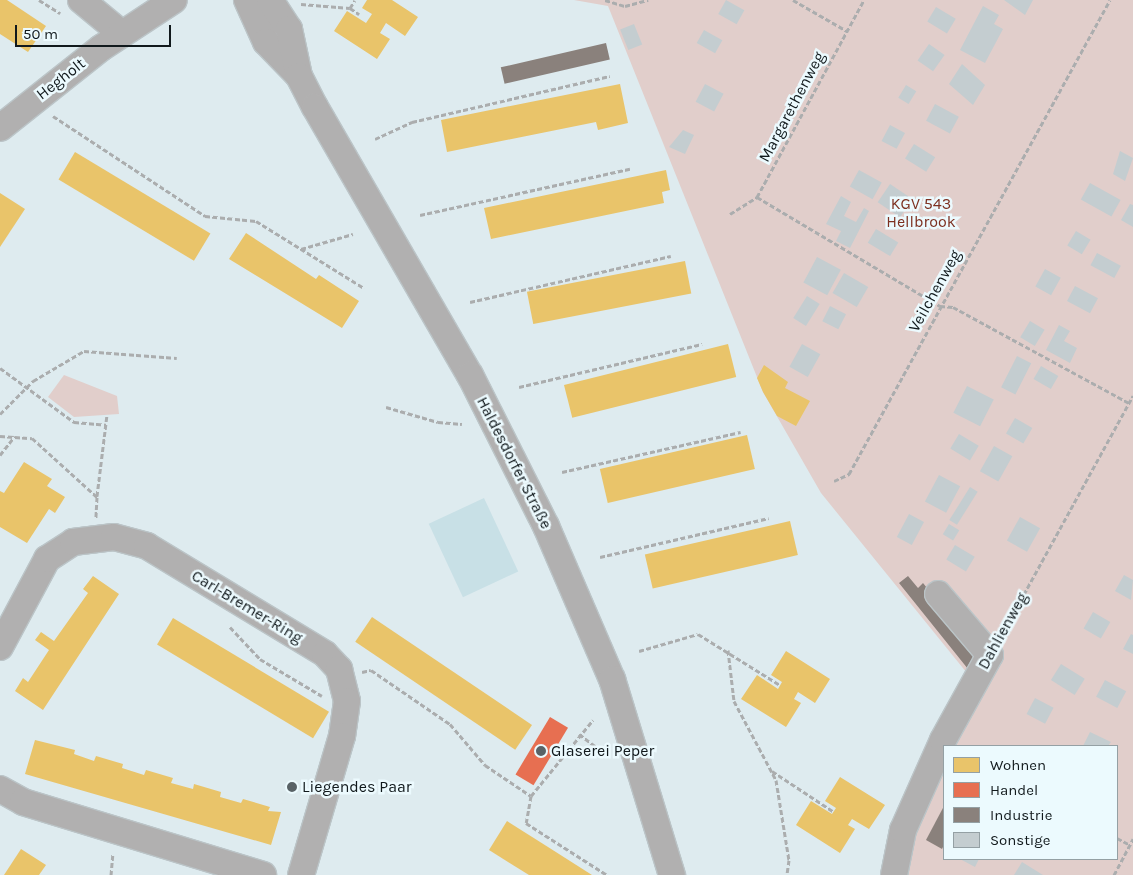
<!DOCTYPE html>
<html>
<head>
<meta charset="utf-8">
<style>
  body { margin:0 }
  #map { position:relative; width:1133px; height:875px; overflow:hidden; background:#deebef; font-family:Karla,sans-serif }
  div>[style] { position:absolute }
  .built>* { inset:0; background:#c8e0e6; transform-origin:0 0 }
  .green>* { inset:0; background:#e1cecb }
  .homes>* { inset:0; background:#e9c46a; transform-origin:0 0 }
  .shops>* { inset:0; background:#e76f51; transform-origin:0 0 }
  .industry>* { inset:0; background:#8a817c; transform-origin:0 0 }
  .building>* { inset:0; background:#c4cdd0; transform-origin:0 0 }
  .path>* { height:3px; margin-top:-1.5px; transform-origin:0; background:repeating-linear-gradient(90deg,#abadae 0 5px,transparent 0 7.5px) }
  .roads { filter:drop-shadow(1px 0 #bbc4c7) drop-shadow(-1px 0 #bbc4c7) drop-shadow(0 1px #bbc4c7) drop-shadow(0 -1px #bbc4c7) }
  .minor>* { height:26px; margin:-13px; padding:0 13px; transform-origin:13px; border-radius:13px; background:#b1b0b0 }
  .dots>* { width:14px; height:14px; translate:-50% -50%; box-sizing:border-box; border:2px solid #ecfafe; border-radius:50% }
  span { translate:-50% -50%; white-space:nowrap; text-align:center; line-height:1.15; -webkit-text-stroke:5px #ecfafe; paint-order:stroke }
  .street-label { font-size:16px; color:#11191c }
  .park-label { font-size:16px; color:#7d3020 }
  .poi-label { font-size:16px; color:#11191c }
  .left { translate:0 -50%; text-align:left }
  .legend { position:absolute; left:943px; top:745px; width:175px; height:115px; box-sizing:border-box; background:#ecfafe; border:1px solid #94a0a4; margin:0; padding:6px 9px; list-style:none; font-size:15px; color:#11191c }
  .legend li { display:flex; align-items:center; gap:10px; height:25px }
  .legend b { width:25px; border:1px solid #94a0a4 }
  .scale { position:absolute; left:15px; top:25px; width:156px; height:22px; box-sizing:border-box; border:2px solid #11191c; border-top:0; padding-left:6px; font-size:15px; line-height:18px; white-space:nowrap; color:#11191c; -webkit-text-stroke:4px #ecfafe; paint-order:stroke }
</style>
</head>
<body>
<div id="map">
  <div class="built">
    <i style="left:484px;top:498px;width:81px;height:61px;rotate:65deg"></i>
  </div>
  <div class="green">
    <i style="clip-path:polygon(evenodd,574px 0,1133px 0,1133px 875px,892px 875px,971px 678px,821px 493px,763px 392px,608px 6px,574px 0,944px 746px,1117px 746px,1117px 859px,944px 859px,944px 746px)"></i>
    <i style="clip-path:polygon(64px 375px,117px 396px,119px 414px,74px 417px,48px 397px)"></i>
  </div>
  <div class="homes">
    <i style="clip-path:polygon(0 0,7px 0,46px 26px,28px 52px,0 34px)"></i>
    <i style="clip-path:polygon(367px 0,392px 0,418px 17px,405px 36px,386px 23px,380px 33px,390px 39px,377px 59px,334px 31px,347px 11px,366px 23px,372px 14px,362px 8px)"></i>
    <i style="clip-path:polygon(620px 84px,628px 123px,598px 130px,596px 122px,447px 152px,441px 120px)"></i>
    <i style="left:75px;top:152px;width:158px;height:32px;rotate:31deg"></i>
    <i style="clip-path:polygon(666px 170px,670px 190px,662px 192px,664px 203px,491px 239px,484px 208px)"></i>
    <i style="clip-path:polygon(0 193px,25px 209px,0 247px)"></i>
    <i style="clip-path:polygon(246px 233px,316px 279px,319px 275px,359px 301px,342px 328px,229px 259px)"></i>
    <i style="left:685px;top:261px;width:33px;height:161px;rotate:79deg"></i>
    <i style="left:728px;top:344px;width:34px;height:169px;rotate:76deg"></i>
    <i style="clip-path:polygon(764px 365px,788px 382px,785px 388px,810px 401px,796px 426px,777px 416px,763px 392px,757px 378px)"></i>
    <i style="left:747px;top:435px;width:35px;height:151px;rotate:77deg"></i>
    <i style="clip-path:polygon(24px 462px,52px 479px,47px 486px,65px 497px,55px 513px,49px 509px,27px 543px,0 527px,0 491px,4px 493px)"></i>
    <i style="left:790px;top:521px;width:35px;height:149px;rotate:77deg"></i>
    <i style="clip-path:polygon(93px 576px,119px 594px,43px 710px,15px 691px,23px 678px,28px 682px,49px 650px,35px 640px,41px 632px,54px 641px,88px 593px,83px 589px)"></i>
    <i style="left:372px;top:617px;width:193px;height:30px;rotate:34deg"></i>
    <i style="left:173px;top:618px;width:182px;height:31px;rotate:31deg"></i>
    <i style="clip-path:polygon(786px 651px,830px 679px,815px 703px,798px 692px,794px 699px,801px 703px,786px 727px,741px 699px,757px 675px,778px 689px,782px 682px,771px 675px)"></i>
    <i style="clip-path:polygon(35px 740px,75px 750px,74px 754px,94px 761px,96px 756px,123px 764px,122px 768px,144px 775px,146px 770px,173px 778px,171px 783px,193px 789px,194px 784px,221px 792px,220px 797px,241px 803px,243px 799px,270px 807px,268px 811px,281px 812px,271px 845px,25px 774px)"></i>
    <i style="clip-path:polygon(840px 777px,885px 805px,869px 829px,852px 819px,848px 825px,855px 829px,840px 853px,796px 825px,811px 801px,832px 814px,836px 808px,825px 801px)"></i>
    <i style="clip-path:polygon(507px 821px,548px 847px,592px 875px,529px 875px,489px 850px)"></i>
    <i style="clip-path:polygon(21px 849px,46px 865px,39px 875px,4px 875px)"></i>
  </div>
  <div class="shops">
    <i style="left:550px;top:717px;width:21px;height:67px;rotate:31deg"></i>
  </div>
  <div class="industry">
    <i style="left:606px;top:43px;width:17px;height:108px;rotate:77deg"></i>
    <i style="clip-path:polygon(908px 576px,918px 588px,923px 583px,983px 658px,968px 669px,899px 583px)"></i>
    <i style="clip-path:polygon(944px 806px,944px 845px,942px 849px,926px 840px)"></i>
  </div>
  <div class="building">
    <i style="left:726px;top:0;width:21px;height:16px;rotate:29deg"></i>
    <i style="clip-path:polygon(1004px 0,1033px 0,1025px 15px)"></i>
    <i style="clip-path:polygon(983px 6px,999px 15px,994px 24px,1003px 29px,985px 63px,960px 50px)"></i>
    <i style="left:936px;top:7px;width:23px;height:17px;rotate:31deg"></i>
    <i style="left:634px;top:24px;width:22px;height:15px;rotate:68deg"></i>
    <i style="left:704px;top:30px;width:21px;height:15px;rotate:29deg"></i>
    <i style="left:929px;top:44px;width:19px;height:20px;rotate:35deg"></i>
    <i style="clip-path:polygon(962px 64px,985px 85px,973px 105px,949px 84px)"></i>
    <i style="left:705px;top:84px;width:21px;height:20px;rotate:28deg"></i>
    <i style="left:906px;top:85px;width:12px;height:15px;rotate:31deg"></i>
    <i style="left:935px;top:104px;width:27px;height:19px;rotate:28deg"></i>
    <i style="left:890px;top:125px;width:17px;height:18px;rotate:28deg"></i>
    <i style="clip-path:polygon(683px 130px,694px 135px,685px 154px,669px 147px)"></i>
    <i style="left:914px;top:144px;width:25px;height:17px;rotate:32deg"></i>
    <i style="clip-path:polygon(1120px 151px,1133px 158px,1125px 181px,1113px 174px)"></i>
    <i style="left:859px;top:170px;width:26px;height:19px;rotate:29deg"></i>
    <i style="left:1090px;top:183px;width:35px;height:19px;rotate:29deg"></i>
    <i style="left:890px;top:184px;width:27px;height:22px;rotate:34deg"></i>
    <i style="clip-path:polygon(841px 196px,851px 202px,844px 216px,856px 222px,864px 208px,869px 211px,850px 248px,836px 241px,841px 231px,826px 224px)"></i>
    <i style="clip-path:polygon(1130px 204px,1133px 205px,1133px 227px,1121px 220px)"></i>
    <i style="left:876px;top:229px;width:26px;height:16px;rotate:31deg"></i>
    <i style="left:1076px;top:231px;width:17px;height:17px;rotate:31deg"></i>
    <i style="left:1097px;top:253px;width:27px;height:14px;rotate:28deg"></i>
    <i style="left:817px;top:257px;width:27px;height:29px;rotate:28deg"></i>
    <i style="left:1045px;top:269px;width:18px;height:20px;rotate:29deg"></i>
    <i style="left:844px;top:273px;width:28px;height:23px;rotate:30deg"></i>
    <i style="left:1075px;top:286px;width:26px;height:17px;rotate:28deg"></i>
    <i style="left:807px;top:296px;width:15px;height:26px;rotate:32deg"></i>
    <i style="left:830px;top:306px;width:18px;height:17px;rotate:27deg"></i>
    <i style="left:1030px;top:321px;width:17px;height:19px;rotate:31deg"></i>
    <i style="clip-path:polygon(1059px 325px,1070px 331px,1064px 341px,1077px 348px,1070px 363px,1046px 350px)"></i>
    <i style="left:802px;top:344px;width:21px;height:26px;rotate:29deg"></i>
    <i style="left:1017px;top:356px;width:16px;height:35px;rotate:27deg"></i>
    <i style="left:1041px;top:366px;width:20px;height:15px;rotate:30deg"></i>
    <i style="left:967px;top:386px;width:30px;height:30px;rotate:27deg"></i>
    <i style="left:1015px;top:418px;width:20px;height:18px;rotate:30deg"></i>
    <i style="left:959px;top:434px;width:23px;height:17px;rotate:31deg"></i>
    <i style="left:994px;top:446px;width:21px;height:29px;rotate:29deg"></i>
    <i style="left:939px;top:475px;width:24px;height:30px;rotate:28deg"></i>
    <i style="left:970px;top:487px;width:9px;height:39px;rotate:32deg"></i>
    <i style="left:909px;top:514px;width:17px;height:26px;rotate:28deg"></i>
    <i style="left:1020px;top:517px;width:23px;height:27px;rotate:29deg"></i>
    <i style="left:949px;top:524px;width:12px;height:12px;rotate:31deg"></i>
    <i style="left:955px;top:545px;width:23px;height:17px;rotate:31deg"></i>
    <i style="clip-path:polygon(1124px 575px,1133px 580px,1131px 600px,1115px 591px)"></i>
    <i style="left:1093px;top:612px;width:20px;height:19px;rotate:30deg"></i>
    <i style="clip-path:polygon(1131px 634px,1133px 635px,1133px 654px,1123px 649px)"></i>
    <i style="left:1061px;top:664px;width:28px;height:19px;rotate:32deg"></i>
    <i style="left:1105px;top:680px;width:24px;height:19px;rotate:28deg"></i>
    <i style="left:1035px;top:698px;width:21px;height:18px;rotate:28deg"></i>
    <i style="clip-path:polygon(1090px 732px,1111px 742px,1108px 746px,1083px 746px)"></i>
    <i style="clip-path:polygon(960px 859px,979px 859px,975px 867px)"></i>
    <i style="clip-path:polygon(1022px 862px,1043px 875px,1014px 875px)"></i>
  </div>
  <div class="path">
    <i style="left:39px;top:0;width:25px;rotate:32deg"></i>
    <i style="left:605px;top:0;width:21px;rotate:17deg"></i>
    <i style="left:625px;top:6px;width:24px;rotate:-15deg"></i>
    <i style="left:793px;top:0;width:62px;rotate:29.9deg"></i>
    <i style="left:301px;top:4px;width:49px;rotate:4.7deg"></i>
    <i style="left:350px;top:8px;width:11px;rotate:34deg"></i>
    <i style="left:350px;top:8px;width:9px;rotate:-58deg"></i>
    <i style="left:53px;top:116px;width:182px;rotate:33.3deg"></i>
    <i style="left:205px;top:216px;width:51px;rotate:5.6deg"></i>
    <i style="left:256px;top:221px;width:127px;rotate:31.8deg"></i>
    <i style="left:375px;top:139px;width:41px;rotate:-24.7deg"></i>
    <i style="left:412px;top:122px;width:203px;rotate:-13.1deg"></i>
    <i style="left:757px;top:197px;width:213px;rotate:30.8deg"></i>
    <i style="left:940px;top:306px;width:13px;rotate:4deg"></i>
    <i style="left:953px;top:307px;width:200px;rotate:28.6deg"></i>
    <i style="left:730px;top:214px;width:32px;rotate:-32deg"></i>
    <i style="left:757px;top:197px;width:224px;rotate:-61.5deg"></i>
    <i style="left:420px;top:215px;width:215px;rotate:-12.4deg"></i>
    <i style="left:301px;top:249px;width:54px;rotate:-16.1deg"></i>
    <i style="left:470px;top:302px;width:206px;rotate:-12.9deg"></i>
    <i style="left:0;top:368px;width:92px;rotate:36.1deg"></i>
    <i style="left:74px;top:422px;width:32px;rotate:5deg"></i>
    <i style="left:519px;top:387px;width:188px;rotate:-13.2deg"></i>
    <i style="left:386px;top:407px;width:54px;rotate:16.1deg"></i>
    <i style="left:438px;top:422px;width:24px;rotate:5deg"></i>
    <i style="left:0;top:414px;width:47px;rotate:-45deg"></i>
    <i style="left:33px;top:381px;width:59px;rotate:-30.5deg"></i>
    <i style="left:84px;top:351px;width:93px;rotate:4.3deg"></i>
    <i style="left:0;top:436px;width:32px;rotate:4deg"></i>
    <i style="left:32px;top:438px;width:88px;rotate:42.2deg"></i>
    <i style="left:97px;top:497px;width:21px;rotate:93deg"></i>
    <i style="left:0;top:455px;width:24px;rotate:-52deg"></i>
    <i style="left:562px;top:472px;width:183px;rotate:-12.6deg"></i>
    <i style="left:834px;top:481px;width:17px;rotate:-25deg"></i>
    <i style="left:849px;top:474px;width:541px;rotate:-61.16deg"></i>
    <i style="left:97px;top:496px;width:82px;rotate:-83deg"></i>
    <i style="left:600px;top:557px;width:173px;rotate:-13deg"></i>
    <i style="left:230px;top:627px;width:44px;rotate:46.8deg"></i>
    <i style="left:260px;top:659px;width:72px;rotate:30.8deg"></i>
    <i style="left:1002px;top:634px;width:272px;rotate:-61.2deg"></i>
    <i style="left:728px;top:650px;width:51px;rotate:83.3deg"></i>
    <i style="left:734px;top:701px;width:89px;rotate:62deg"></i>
    <i style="left:776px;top:780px;width:81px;rotate:80.8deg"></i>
    <i style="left:789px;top:860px;width:15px;rotate:98deg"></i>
    <i style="left:639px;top:651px;width:61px;rotate:-16.1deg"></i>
    <i style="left:698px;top:634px;width:97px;rotate:31.9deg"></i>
    <i style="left:362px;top:672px;width:9px;rotate:-13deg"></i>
    <i style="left:371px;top:670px;width:96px;rotate:34.4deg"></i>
    <i style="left:450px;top:724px;width:54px;rotate:49.5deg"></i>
    <i style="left:485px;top:765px;width:55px;rotate:34deg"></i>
    <i style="left:531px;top:796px;width:27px;rotate:100deg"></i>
    <i style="left:526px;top:823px;width:96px;rotate:32.7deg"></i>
    <i style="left:579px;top:734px;width:36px;rotate:37deg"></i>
    <i style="left:772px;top:771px;width:74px;rotate:33.5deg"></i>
    <i style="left:531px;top:796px;width:98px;rotate:-50.8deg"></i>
    <i style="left:1117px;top:838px;width:15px;rotate:28deg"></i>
    <i style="left:111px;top:875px;width:21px;rotate:-85deg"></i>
    <i style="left:1114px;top:875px;width:41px;rotate:-62.2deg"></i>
  </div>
  <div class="roads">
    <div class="minor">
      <i style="left:81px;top:0;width:53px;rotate:39.7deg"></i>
      <i style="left:247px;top:0;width:46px;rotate:65.7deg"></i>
      <i style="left:266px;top:42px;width:47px;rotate:45.9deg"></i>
      <i style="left:270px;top:0;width:35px;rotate:57deg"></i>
      <i style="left:289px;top:29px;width:48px;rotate:78deg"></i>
      <i style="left:299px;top:76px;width:35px;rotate:63deg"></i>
      <i style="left:315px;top:107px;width:310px;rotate:60deg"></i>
      <i style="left:470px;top:375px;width:169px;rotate:63.3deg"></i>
      <i style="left:546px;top:526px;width:167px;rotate:66.7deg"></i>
      <i style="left:612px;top:679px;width:205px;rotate:73deg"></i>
      <i style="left:0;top:128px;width:129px;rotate:-38.4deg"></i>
      <i style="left:101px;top:48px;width:87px;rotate:-33.3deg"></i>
      <i style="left:0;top:647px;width:100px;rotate:-61.9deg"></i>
      <i style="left:47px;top:559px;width:31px;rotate:-33deg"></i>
      <i style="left:73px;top:542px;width:41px;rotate:-7deg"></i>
      <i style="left:114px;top:537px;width:34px;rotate:15deg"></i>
      <i style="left:147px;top:546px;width:208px;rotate:31.2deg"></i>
      <i style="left:325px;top:654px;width:21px;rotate:47deg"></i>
      <i style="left:339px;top:669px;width:33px;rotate:76deg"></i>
      <i style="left:347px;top:701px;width:35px;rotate:98deg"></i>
      <i style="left:342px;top:736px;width:145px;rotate:106.4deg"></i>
      <i style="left:0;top:789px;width:26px;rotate:29deg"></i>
      <i style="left:23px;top:802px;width:251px;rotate:16.9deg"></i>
      <i style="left:894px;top:875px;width:46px;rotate:-78.7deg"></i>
      <i style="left:903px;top:830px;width:98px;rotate:-66deg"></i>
      <i style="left:943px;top:740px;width:97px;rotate:-61.1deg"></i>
      <i style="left:990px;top:655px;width:80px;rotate:-130.4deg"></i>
    </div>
  </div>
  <div class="dots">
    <i style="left:541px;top:751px;background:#596266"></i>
    <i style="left:292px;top:787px;background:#596266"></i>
  </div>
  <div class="street-label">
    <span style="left:61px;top:79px;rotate:-38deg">Hegholt</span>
    <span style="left:792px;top:107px;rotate:-62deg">Margarethenweg</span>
    <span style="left:935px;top:291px;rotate:-61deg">Veilchenweg</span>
    <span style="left:514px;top:463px;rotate:63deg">Haldesdorfer Straße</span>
    <span style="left:247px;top:607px;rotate:31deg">Carl-Bremer-Ring</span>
    <span style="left:1003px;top:631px;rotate:-61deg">Dahlienweg</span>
  </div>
  <div class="park-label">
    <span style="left:921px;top:213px">KGV 543<br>Hellbrook</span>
  </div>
  <div class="poi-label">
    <span class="left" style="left:551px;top:751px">Glaserei Peper</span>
    <span class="left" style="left:302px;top:787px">Liegendes Paar</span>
  </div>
  <ul class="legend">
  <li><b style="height:14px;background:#e9c46a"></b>Wohnen</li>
  <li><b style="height:14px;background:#e76f51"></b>Handel</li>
  <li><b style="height:14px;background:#8a817c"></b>Industrie</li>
  <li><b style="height:14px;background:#c4cdd0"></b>Sonstige</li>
  </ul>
  <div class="scale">50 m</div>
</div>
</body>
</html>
